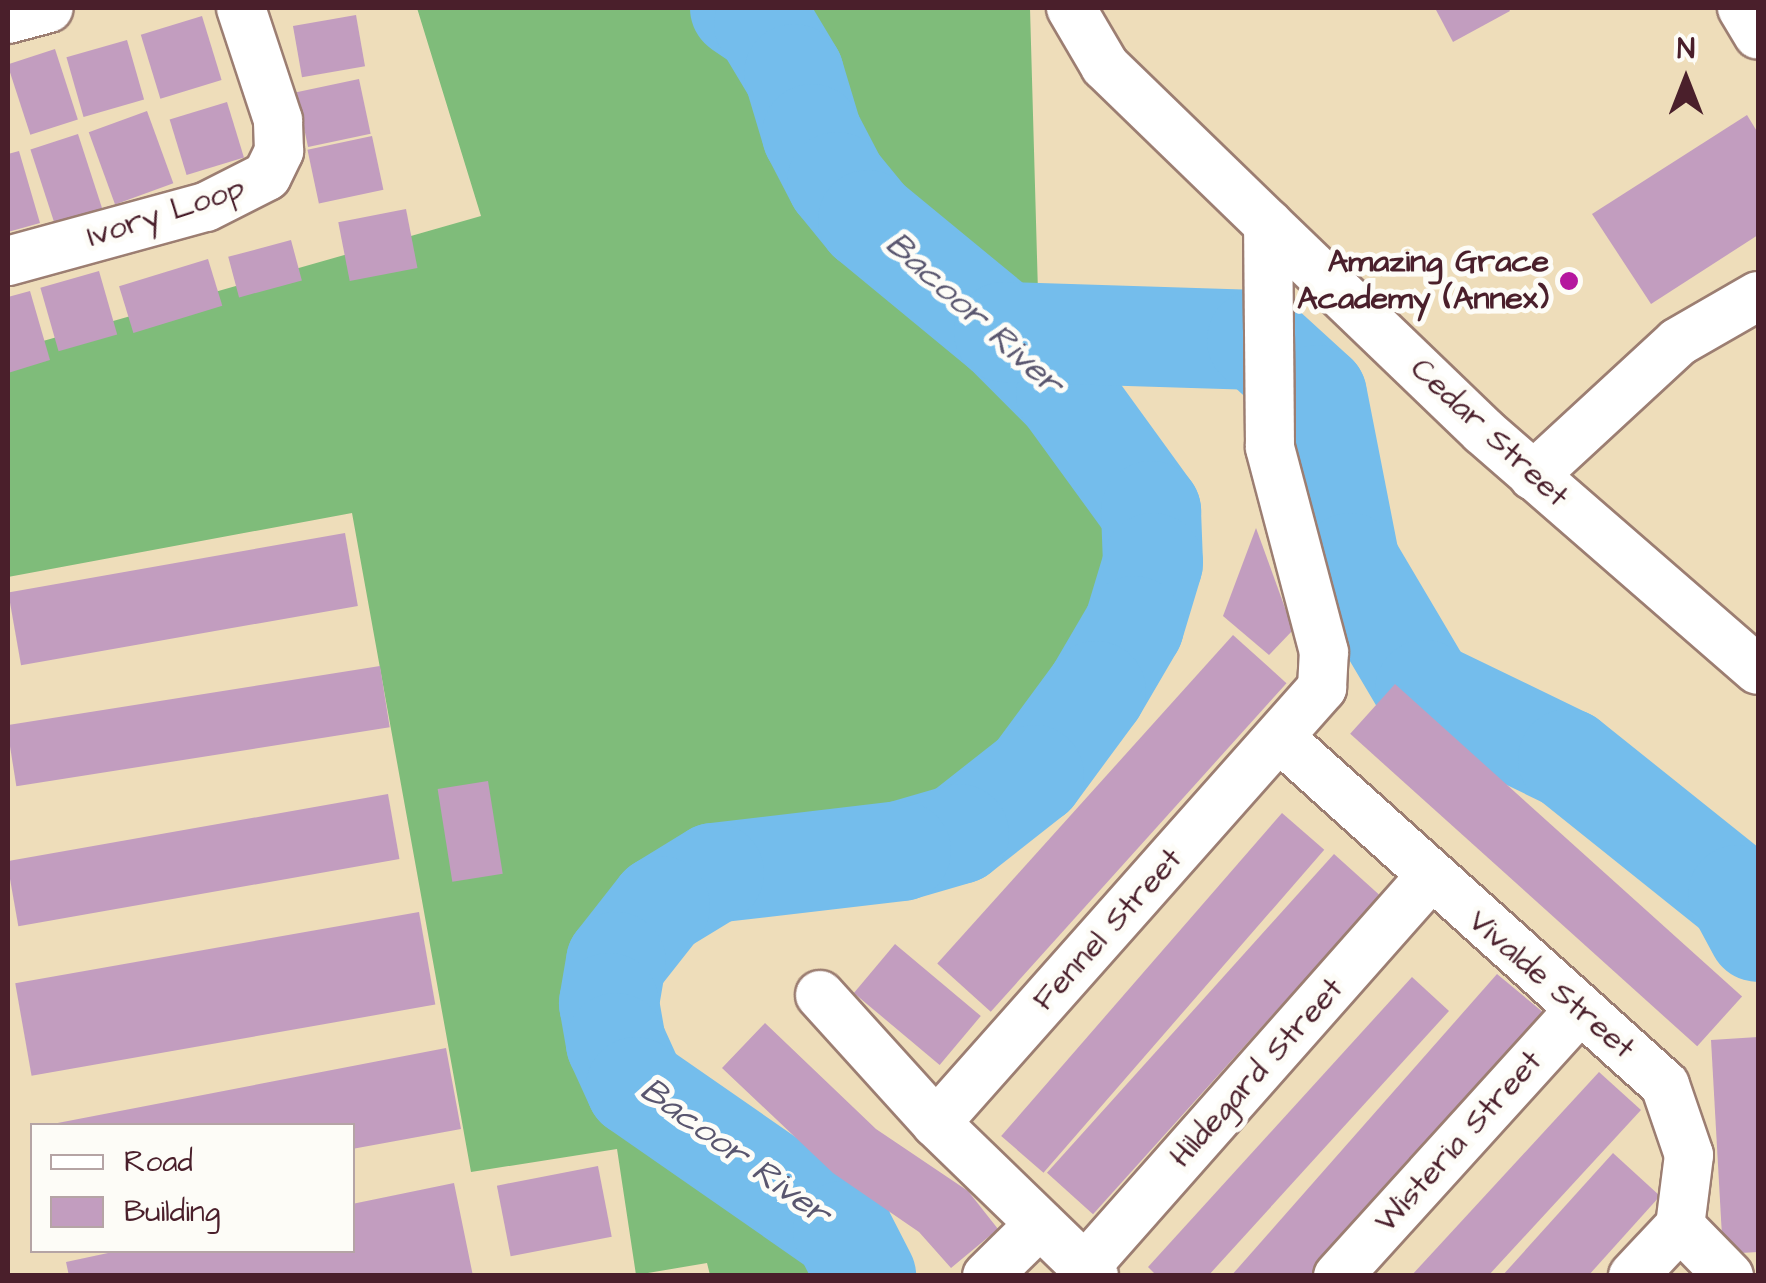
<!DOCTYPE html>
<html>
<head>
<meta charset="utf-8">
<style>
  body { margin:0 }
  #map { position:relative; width:1766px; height:1283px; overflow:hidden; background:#eeddba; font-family:"Architects Daughter",sans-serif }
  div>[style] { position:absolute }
  .forest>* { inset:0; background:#7fbc7a }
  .river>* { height:100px; margin:-50px; padding:0 50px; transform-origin:50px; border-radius:50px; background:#74bdec }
  .building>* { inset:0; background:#c29dbf; transform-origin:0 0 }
  .roads { filter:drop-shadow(2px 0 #9c7e72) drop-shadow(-2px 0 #9c7e72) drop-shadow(0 2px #9c7e72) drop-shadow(0 -2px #9c7e72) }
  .street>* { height:48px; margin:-24px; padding:0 24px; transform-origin:24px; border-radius:24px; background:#fff }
  .dots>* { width:28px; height:28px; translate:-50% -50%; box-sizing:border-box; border:5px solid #fdfcf7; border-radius:50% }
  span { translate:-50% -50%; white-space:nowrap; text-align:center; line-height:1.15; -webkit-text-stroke:10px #fdfcf7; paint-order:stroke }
  .street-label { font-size:32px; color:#4a1f2b }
  .poi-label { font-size:32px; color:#4a1f2b; font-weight:700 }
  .right { translate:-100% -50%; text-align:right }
  .water-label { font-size:35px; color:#59566f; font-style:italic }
  .frame { position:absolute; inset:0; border:10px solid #4a1f2b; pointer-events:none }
  .legend { position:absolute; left:30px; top:1123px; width:325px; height:130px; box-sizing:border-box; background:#fdfcf7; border:2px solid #b5a4a5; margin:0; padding:12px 18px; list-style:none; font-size:30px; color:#4a1f2b }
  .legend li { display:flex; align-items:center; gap:20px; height:50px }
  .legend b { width:50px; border:2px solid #b5a4a5 }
  .north { position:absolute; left:1636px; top:30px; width:100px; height:100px; -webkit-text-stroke:8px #fdfcf7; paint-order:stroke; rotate:0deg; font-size:28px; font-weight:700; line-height:40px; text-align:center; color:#4a1f2b }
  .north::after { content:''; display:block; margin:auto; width:35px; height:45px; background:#4a1f2b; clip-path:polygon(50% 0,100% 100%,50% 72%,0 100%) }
</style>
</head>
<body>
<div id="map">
  <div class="forest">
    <i style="clip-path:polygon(417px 8px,1030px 8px,1039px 328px,1129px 453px,1162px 519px,1172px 589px,1154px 647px,1044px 798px,979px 856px,912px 877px,738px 896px,670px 928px,639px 961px,636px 1008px,657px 1056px,863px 1227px,902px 1275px,710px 1275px,707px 1263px,636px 1275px,617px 1149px,471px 1172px,352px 513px,8px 577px,8px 351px,481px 216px)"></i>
  </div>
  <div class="river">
    <i style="left:740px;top:8px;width:29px;rotate:34deg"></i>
    <i style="left:764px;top:24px;width:58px;rotate:59deg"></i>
    <i style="left:794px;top:74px;width:63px;rotate:73.3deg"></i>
    <i style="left:812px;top:134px;width:54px;rotate:62.5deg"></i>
    <i style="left:837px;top:182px;width:49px;rotate:50.8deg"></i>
    <i style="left:868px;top:220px;width:176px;rotate:39.5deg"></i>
    <i style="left:1004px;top:332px;width:88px;rotate:45deg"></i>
    <i style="left:1066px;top:394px;width:145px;rotate:54deg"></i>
    <i style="left:1151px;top:511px;width:52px;rotate:87.8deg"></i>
    <i style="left:1153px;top:563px;width:66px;rotate:106.8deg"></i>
    <i style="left:1134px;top:626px;width:75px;rotate:120.3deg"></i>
    <i style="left:1096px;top:691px;width:104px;rotate:126.4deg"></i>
    <i style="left:1034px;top:775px;width:95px;rotate:141.8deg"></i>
    <i style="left:959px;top:834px;width:60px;rotate:163.7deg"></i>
    <i style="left:901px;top:851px;width:188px;rotate:173.3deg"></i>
    <i style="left:714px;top:873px;width:63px;rotate:148.6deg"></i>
    <i style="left:660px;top:906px;width:71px;rotate:128.2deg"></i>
    <i style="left:616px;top:962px;width:42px;rotate:99.7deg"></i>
    <i style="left:609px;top:1003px;width:41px;rotate:80.1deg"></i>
    <i style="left:616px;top:1043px;width:48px;rotate:65.6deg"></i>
    <i style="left:636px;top:1087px;width:252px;rotate:34.8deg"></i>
    <i style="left:843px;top:1231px;width:51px;rotate:62.9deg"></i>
    <i style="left:1004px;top:332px;width:253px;rotate:1.8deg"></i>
    <i style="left:1257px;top:340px;width:81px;rotate:42.5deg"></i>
    <i style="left:1317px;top:395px;width:171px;rotate:78.9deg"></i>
    <i style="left:1350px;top:563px;width:147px;rotate:59.4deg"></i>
    <i style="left:1425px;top:690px;width:159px;rotate:25.8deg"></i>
    <i style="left:1568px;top:759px;width:218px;rotate:38.7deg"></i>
    <i style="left:1738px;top:895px;width:42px;rotate:61.6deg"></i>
  </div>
  <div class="building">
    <i style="clip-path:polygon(1435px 8px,1508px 8px,1510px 11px,1453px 42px)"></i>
    <i style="left:356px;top:15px;width:52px;height:64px;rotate:80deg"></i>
    <i style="left:202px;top:16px;width:67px;height:64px;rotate:73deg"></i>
    <i style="left:127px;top:40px;width:62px;height:63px;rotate:74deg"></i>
    <i style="left:55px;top:49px;width:74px;height:50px;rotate:72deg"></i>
    <i style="left:359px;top:79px;width:56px;height:64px;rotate:78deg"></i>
    <i style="left:227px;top:102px;width:58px;height:60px;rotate:73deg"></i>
    <i style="left:147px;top:111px;width:77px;height:62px;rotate:70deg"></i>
    <i style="clip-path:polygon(1747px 115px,1758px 133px,1758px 235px,1651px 304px,1592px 214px)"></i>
    <i style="left:78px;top:134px;width:94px;height:50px;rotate:72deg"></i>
    <i style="left:372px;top:136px;width:55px;height:66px;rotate:78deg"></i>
    <i style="clip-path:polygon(19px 151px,40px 223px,8px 232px,8px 154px)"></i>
    <i style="left:406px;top:209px;width:60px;height:69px;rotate:79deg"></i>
    <i style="left:291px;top:240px;width:42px;height:65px;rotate:75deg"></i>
    <i style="left:208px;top:259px;width:49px;height:93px;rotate:73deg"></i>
    <i style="left:99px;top:271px;width:66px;height:61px;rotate:74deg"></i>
    <i style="clip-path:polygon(30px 291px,50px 360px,8px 373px,8px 297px)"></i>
    <i style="clip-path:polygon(1256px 528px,1293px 630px,1269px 655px,1223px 616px)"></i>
    <i style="left:345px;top:533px;width:74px;height:342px;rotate:80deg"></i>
    <i style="left:1233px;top:635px;width:72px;height:442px;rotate:42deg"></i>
    <i style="left:380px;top:666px;width:62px;height:378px;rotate:81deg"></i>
    <i style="left:1395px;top:684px;width:467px;height:67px;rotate:42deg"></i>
    <i style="left:488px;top:781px;width:94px;height:51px;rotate:81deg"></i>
    <i style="left:388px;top:794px;width:66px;height:387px;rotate:80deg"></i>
    <i style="left:1282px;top:813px;width:56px;height:428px;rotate:41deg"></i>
    <i style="left:1334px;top:854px;width:62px;height:429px;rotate:42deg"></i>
    <i style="left:419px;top:912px;width:94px;height:410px;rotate:80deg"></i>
    <i style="left:895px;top:944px;width:112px;height:64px;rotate:40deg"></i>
    <i style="clip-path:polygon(1497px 974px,1544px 1013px,1313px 1276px,1231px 1276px)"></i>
    <i style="clip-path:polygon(1412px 977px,1449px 1011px,1208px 1276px,1157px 1276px,1148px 1267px)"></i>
    <i style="clip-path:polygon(765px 1023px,876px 1129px,968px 1191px,998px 1229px,951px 1268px,919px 1232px,833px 1173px,722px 1068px)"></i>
    <i style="clip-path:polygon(1758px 1037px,1758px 1252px,1723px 1254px,1711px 1040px)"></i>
    <i style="clip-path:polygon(446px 1048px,461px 1129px,352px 1149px,352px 1126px,42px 1126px)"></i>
    <i style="clip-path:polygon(1599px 1072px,1641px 1110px,1488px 1276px,1411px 1276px)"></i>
    <i style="clip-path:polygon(1613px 1153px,1660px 1196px,1588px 1276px,1502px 1276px)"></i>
    <i style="left:598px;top:1166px;width:72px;height:103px;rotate:79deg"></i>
    <i style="clip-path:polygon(454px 1183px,473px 1276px,69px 1276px,66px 1262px,122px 1250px,352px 1250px,352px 1204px)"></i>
  </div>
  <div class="roads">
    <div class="street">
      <i style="left:1071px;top:8px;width:67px;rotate:59.6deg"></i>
      <i style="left:1105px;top:66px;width:227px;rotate:44.1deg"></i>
      <i style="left:1268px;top:224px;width:298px;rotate:43.9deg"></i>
      <i style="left:1483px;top:431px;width:364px;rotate:41deg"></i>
      <i style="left:1742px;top:8px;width:31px;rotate:59deg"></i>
      <i style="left:8px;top:19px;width:42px;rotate:-15deg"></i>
      <i style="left:8px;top:261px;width:205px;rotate:-15.3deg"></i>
      <i style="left:206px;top:207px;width:68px;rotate:-26.9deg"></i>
      <i style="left:267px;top:176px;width:28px;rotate:-64deg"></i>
      <i style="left:279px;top:151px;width:31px;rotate:-92deg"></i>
      <i style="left:278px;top:120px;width:118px;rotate:-108.3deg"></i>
      <i style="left:1533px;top:476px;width:197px;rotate:-42.7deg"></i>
      <i style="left:1678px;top:342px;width:92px;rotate:-29.9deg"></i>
      <i style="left:1280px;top:738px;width:518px;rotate:42.03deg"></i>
      <i style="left:1665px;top:1085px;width:74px;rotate:71.1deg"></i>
      <i style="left:1689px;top:1155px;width:72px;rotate:97.2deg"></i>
      <i style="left:820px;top:995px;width:173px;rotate:47.8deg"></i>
      <i style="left:936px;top:1123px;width:220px;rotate:44.1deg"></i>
      <i style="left:936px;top:1123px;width:582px;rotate:-48.42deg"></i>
      <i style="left:1322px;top:688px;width:36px;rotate:-87deg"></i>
      <i style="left:1324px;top:652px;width:212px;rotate:-104.8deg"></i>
      <i style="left:1270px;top:447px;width:223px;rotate:-90.5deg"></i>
      <i style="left:1680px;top:1226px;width:70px;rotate:45.6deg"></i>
      <i style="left:1085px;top:1267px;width:519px;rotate:-48.51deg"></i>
      <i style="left:987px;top:1276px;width:74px;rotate:-44.5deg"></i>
      <i style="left:1338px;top:1276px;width:360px;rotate:-47.8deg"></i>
      <i style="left:1633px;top:1276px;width:69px;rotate:-46.8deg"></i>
    </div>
  </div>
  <div class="dots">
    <i style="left:1569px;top:281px;background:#b5179e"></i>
  </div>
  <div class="street-label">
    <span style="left:166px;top:213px;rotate:-18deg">Ivory Loop</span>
    <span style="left:1489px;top:433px;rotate:43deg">Cedar Street</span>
    <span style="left:1108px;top:930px;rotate:-48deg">Fennel Street</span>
    <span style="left:1551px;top:985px;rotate:41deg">Vivalde Street</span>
    <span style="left:1257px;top:1073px;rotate:-48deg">Hildegard Street</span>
    <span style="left:1459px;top:1142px;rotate:-48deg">Wisteria Street</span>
  </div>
  <div class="poi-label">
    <span class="right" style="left:1549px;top:281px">Amazing Grace<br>Academy (Annex)</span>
  </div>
  <div class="water-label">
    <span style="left:974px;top:314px;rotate:42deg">Bacoor River</span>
    <span style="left:735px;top:1152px;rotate:36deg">Bacoor River</span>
  </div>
  <div class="frame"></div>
  <ul class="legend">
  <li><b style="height:12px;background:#fff"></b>Road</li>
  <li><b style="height:28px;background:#c29dbf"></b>Building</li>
  </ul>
  <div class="north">N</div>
</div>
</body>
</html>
